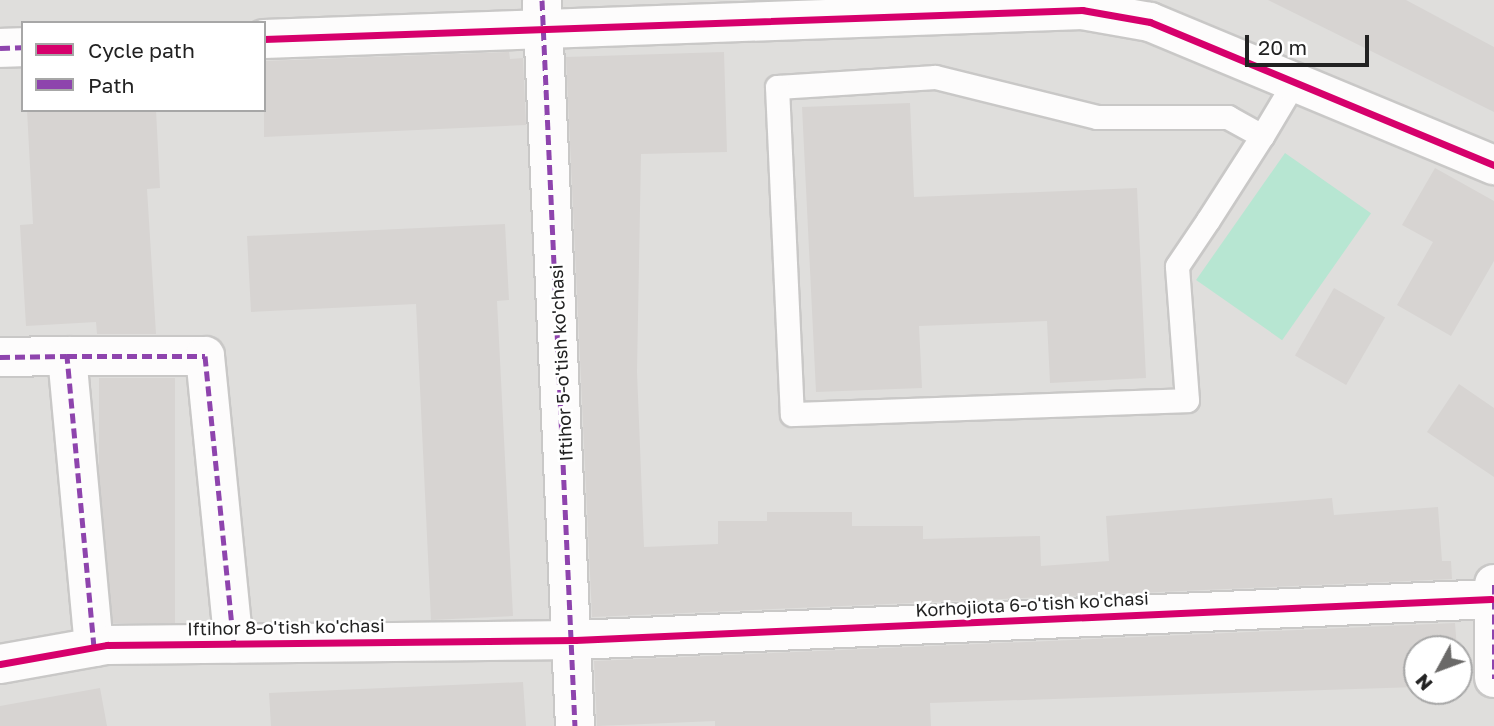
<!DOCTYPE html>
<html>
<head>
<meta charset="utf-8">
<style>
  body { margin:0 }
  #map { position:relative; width:1494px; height:726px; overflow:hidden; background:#f0eeeb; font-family:"Golos Text",sans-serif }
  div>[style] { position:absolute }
  .residential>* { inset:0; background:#dfdedc }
  .pitch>* { inset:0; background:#b7e6d2; transform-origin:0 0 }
  .building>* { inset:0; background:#d7d4d2; transform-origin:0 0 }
  .roads { filter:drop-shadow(2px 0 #c9c8c7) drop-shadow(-2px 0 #c9c8c7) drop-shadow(0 2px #c9c8c7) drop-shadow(0 -2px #c9c8c7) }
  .service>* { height:23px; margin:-11.5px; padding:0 11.5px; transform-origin:11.5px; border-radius:11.5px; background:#fdfcfc }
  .minor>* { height:38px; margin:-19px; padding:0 19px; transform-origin:19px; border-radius:19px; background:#fdfcfc }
  .quiet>* { height:5px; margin-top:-2.5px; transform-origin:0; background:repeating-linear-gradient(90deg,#8e44ad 0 10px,transparent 0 15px) }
  .cycleway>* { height:7px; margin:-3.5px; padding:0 3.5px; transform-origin:3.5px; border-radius:3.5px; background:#d6006c }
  span { translate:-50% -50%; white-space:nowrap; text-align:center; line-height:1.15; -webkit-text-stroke:5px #fff; paint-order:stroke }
  .street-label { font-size:18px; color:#222 }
  .legend { position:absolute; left:21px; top:21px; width:245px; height:91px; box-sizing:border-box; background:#fff; border:2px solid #a7a7a7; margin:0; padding:9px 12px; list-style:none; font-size:21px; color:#222 }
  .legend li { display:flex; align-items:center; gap:14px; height:35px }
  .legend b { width:35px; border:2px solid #a7a7a7 }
  .north { position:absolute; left:1403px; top:635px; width:70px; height:70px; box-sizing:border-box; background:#fff; border:2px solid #a7a7a7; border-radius:50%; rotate:229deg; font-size:19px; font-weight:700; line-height:28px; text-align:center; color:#222 }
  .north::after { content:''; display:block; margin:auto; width:24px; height:32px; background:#6a6968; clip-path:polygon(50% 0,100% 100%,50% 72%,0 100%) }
  .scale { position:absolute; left:1245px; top:35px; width:124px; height:32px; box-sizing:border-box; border:4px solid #222; border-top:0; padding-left:9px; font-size:21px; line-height:24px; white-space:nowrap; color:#222; -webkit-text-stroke:5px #fff; paint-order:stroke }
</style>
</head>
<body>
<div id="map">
  <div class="residential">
    <i style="clip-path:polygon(evenodd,0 0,1494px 0,1494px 726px,0 726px,0 0,23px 23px,264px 23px,264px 110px,23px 110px,23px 23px,0 0,1417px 649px,1459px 649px,1459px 691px,1417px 691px,1417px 649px)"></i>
  </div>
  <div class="pitch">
    <i style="left:1285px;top:153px;width:105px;height:155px;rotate:35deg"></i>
  </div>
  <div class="building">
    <i style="clip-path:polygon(1268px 0,1406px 0,1494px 47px,1494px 112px)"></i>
    <i style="clip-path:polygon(509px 52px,510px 59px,523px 58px,526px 125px,264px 137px,264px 61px)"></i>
    <i style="clip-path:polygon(724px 52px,727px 152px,641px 154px,637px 372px,644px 547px,718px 544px,718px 521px,767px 521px,767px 512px,852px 512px,852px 526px,923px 526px,923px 539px,1040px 536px,1041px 566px,1109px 561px,1106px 516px,1332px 498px,1334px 515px,1438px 507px,1442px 561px,1451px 561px,1452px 579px,592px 617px,566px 57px)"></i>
    <i style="clip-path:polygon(910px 103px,914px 197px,1137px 188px,1146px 378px,1050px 383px,1047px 321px,919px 326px,922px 388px,816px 392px,802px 107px)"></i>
    <i style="clip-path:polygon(27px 110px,156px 110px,160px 188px,147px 189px,156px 334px,97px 334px,96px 322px,26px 326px,20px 225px,33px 224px)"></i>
    <i style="clip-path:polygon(1435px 168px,1494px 201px,1494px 261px,1451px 336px,1397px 305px,1433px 242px,1402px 225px)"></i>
    <i style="clip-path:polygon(505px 224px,509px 300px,497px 301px,513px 616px,431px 620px,416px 304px,251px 312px,247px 236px)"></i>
    <i style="left:1334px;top:288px;width:59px;height:78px;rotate:30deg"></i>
    <i style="left:99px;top:378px;width:76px;height:245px"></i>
    <i style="clip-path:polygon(1459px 384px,1494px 408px,1494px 477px,1427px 432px)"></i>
    <i style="clip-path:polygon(1455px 623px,1457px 649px,1417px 649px,1417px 687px,930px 703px,931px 726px,715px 726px,715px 721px,597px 726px,594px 661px)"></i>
    <i style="clip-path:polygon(523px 682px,526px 726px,271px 726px,269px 693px)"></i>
    <i style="clip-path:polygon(100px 688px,107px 726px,0 726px,0 706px)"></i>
  </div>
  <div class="roads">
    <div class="service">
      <i style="left:1262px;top:136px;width:39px;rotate:-151deg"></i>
      <i style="left:1228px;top:117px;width:131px;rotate:180deg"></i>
      <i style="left:1097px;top:117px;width:167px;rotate:-166.1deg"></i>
      <i style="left:935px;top:77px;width:158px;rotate:176.4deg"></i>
      <i style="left:777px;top:87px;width:327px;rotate:87.4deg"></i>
      <i style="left:792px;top:414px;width:395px;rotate:-2deg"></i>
      <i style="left:1187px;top:400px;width:134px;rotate:-94.3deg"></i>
      <i style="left:1177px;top:266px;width:55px;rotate:-56deg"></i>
      <i style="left:1208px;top:220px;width:100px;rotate:-57.3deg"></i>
      <i style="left:1262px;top:136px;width:66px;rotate:-59.2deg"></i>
    </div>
    <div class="minor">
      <i style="left:542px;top:0;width:727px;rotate:87.4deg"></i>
      <i style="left:264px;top:39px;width:819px;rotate:-2.03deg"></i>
      <i style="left:1082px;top:10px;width:69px;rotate:10deg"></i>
      <i style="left:1150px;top:22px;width:373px;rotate:22.6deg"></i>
      <i style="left:0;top:48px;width:23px;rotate:-2deg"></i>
      <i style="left:0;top:357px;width:67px;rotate:-0.9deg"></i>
      <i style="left:1494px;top:584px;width:94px;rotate:90deg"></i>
      <i style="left:94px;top:647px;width:292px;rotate:-95.3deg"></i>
      <i style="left:67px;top:356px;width:138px"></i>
      <i style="left:205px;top:356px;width:289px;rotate:84.3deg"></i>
      <i style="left:0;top:664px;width:109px;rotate:-10.1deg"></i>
      <i style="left:107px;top:645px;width:468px;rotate:-0.6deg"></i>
      <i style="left:575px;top:640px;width:917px;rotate:-2.56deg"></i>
    </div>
  </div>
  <div class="quiet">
    <i style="left:542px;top:0;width:727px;rotate:87.4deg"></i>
    <i style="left:0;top:48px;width:23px;rotate:-2deg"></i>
    <i style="left:0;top:357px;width:67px;rotate:-0.9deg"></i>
    <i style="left:1494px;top:584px;width:94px;rotate:90deg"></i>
    <i style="left:94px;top:647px;width:292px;rotate:-95.3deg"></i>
    <i style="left:67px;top:356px;width:138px"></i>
    <i style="left:205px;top:356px;width:289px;rotate:84.3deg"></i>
  </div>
  <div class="cycleway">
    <i style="left:264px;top:39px;width:819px;rotate:-2.03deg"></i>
    <i style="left:1082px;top:10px;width:69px;rotate:10deg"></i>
    <i style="left:1150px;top:22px;width:373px;rotate:22.6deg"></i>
    <i style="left:0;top:664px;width:109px;rotate:-10.1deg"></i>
    <i style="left:107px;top:645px;width:468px;rotate:-0.6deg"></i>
    <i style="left:575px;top:640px;width:917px;rotate:-2.56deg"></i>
  </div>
  <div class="street-label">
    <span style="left:561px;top:363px;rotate:-93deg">Iftihor 5-o'tish ko'chasi</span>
    <span style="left:1032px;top:604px;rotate:-3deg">Korhojiota 6-o'tish ko'chasi</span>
    <span style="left:286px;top:627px;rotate:-1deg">Iftihor 8-o'tish ko'chasi</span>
  </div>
  <ul class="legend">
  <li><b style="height:9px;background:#d6006c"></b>Cycle path</li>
  <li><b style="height:9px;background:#8e44ad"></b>Path</li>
  </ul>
  <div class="north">N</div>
  <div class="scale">20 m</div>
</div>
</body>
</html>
